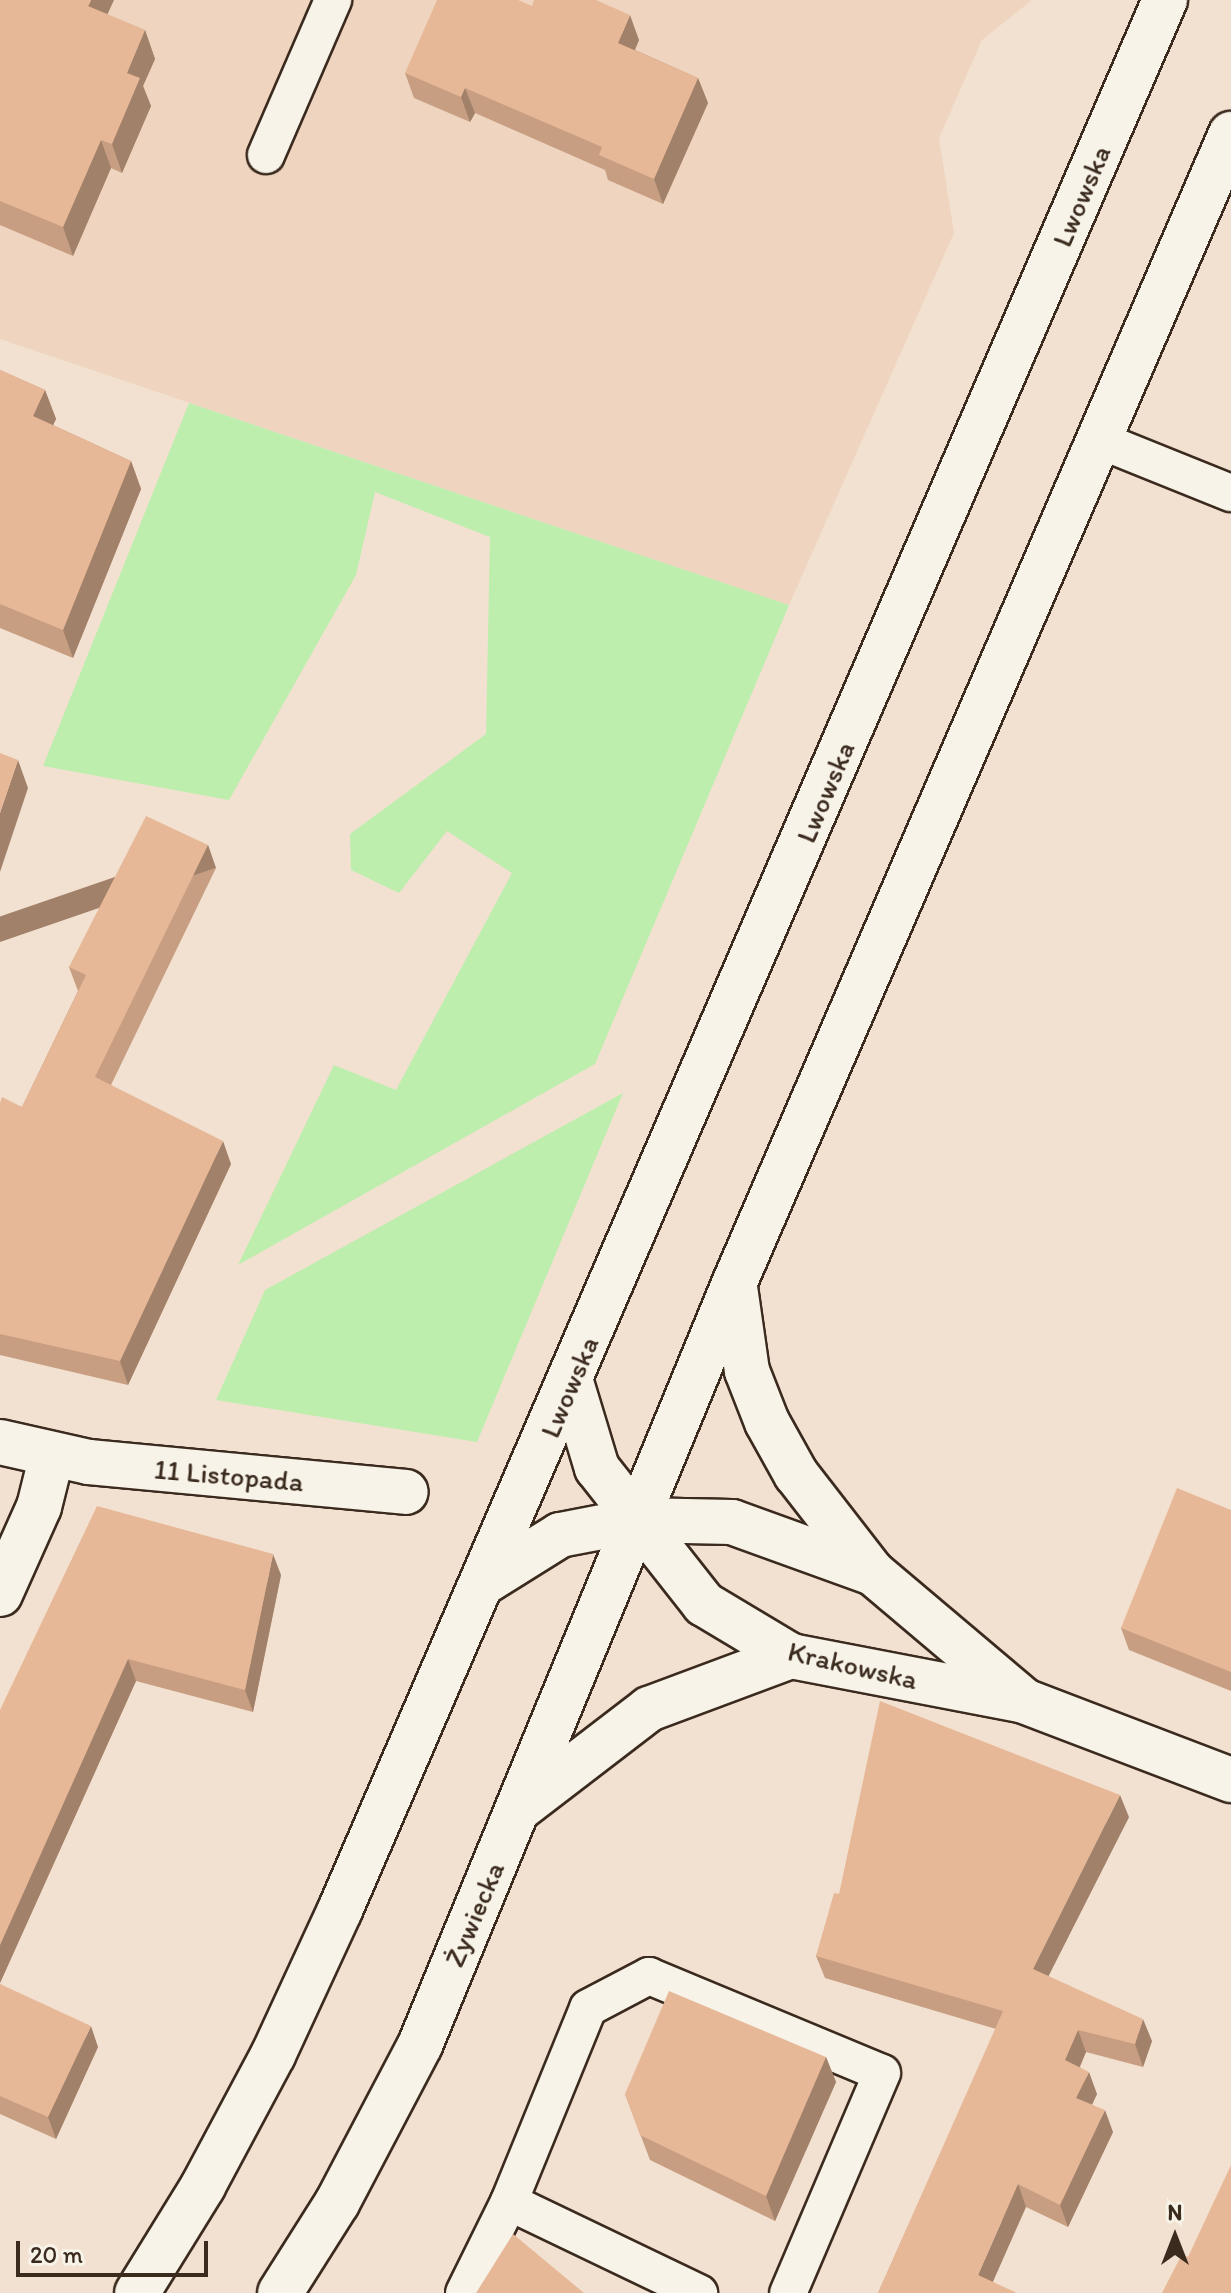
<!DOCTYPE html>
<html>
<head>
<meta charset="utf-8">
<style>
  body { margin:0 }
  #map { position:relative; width:1231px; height:2293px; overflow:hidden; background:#f2e1d0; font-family:Itim,sans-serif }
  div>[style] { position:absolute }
  .built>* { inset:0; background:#efd5bf }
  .green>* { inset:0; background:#bdeead }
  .roads { filter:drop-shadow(2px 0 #3b2a1e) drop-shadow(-2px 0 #3b2a1e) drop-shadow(0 2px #3b2a1e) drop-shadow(0 -2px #3b2a1e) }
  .lane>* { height:36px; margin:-18px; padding:0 18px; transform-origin:18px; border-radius:18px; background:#f7f3e8 }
  .street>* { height:44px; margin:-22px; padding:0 22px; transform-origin:22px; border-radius:22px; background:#f7f3e8 }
  .secondary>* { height:44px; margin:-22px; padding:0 22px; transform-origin:22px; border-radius:22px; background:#f7f3e8 }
  .wall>* { inset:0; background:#c79e82 }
  .shaded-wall>* { inset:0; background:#a2816a; transform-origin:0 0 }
  .building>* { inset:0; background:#e7b897 }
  span { translate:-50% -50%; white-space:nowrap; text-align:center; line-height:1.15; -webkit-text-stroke:6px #f7f3e8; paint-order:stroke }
  .street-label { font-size:28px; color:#3b2a1e }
  .north { position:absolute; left:1135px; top:2197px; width:80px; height:80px; -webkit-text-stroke:6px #f7f3e8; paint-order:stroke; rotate:0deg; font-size:22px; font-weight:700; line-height:32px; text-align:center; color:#3b2a1e }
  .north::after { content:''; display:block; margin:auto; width:28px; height:36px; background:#3b2a1e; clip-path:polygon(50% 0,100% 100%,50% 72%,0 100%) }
  .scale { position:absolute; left:16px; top:2241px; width:192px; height:36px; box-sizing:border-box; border:4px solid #3b2a1e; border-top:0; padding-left:10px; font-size:24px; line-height:28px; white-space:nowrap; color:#3b2a1e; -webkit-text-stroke:6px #f7f3e8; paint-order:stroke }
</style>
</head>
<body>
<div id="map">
  <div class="built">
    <i style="clip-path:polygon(0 0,1032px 0,982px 40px,939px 138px,954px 233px,789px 605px,0 339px)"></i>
  </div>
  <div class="green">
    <i style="clip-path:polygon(189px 403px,789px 605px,595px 1064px,238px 1265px,334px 1065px,396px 1090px,512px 873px,447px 831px,399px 893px,351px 870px,350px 834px,486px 734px,490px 537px,375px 492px,356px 575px,229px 800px,43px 766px)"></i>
    <i style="clip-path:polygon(623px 1093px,477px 1442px,216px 1400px,265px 1290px)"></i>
  </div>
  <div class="roads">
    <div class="lane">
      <i style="left:266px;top:155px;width:169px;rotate:-66.6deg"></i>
      <i style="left:1099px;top:440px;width:142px;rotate:21.9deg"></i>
      <i style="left:509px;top:2202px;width:209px;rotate:-67.8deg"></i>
      <i style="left:588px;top:2008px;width:69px;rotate:-27.7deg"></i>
      <i style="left:649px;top:1976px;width:252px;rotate:22.6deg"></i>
      <i style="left:882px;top:2073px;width:239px;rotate:113.1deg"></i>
      <i style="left:464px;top:2293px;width:102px;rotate:-63.7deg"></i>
      <i style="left:509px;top:2202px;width:211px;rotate:25.6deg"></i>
    </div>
    <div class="street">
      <i style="left:0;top:1442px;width:91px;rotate:12.7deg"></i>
      <i style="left:89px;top:1462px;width:318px;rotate:5.4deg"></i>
      <i style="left:0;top:1594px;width:95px;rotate:-65.9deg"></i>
      <i style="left:39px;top:1507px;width:54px;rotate:-76deg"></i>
    </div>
    <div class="secondary">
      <i style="left:735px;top:1287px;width:85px;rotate:81.9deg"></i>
      <i style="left:747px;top:1371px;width:55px;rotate:68.6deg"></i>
      <i style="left:767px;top:1422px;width:60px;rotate:60.9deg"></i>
      <i style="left:796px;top:1474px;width:124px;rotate:52.2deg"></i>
      <i style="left:571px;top:1382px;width:90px;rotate:73.2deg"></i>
      <i style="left:597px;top:1468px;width:173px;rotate:51.8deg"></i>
      <i style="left:704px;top:1604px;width:101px;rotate:30.9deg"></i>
      <i style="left:791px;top:1656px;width:237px;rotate:10.9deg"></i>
      <i style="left:1024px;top:1701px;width:222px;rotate:20.9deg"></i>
      <i style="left:483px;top:1583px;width:91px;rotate:-31.9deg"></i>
      <i style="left:560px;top:1535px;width:79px;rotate:-10.9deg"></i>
      <i style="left:638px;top:1520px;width:94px;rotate:1.2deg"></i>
      <i style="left:732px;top:1522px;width:150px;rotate:19.9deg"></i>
      <i style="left:873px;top:1573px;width:195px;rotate:40.2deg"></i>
      <i style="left:520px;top:1808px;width:163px;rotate:-37.5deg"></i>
      <i style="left:649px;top:1709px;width:152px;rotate:-20.5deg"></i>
      <i style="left:137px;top:2293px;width:126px;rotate:-58.3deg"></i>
      <i style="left:203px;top:2186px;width:149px;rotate:-61.9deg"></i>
      <i style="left:273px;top:2055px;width:160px;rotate:-65.2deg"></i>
      <i style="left:340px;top:1910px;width:2081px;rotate:-66.64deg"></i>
      <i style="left:280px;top:2293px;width:107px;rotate:-57.7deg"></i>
      <i style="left:337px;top:2203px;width:178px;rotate:-62.3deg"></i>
      <i style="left:420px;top:2045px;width:823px;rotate:-67.58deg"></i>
      <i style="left:734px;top:1284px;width:1253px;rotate:-66.63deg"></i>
    </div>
  </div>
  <div class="wall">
    <i style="clip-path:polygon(0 0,107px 15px,145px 30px,155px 59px,143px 86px,151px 106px,122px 173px,111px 168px,73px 256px,0 225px)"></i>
    <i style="clip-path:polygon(532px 6px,639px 40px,635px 50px,698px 78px,708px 103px,663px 204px,608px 180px,605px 170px,475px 113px,470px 122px,414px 98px,405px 73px)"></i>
    <i style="clip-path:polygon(0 370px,45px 390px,56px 419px,53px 425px,131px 461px,141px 489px,73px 658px,0 628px)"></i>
    <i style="clip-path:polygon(208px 845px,216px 868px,111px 1085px,231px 1164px,128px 1385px,0 1355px,0 1103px,22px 1107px,78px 991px,69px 967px)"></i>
    <i style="clip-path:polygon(1231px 1510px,1231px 1691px,1129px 1650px,1121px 1628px)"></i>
    <i style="clip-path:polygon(281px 1575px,253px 1712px,136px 1681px,0 1983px,0 1710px)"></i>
    <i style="clip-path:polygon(1129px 1817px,1048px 1976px,1152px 2041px,1143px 2067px,1086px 2052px,1080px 2067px,1097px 2094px,1092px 2105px,1113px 2132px,1068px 2227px,1026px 2207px,878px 2293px,996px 2029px,825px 1978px,816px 1956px,839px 1894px)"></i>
    <i style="clip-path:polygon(0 1984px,98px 2047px,56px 2139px,0 2114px)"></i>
    <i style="clip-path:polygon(826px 2057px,836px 2082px,775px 2221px,650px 2160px,625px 2094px)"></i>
  </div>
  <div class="shaded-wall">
    <i style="clip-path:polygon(91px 0,114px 0,98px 35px,88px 6px)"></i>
    <i style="clip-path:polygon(630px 15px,639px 40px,627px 68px,618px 43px)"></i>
    <i style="clip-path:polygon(145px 30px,155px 59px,143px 86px,151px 106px,122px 173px,112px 144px,127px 73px)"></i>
    <i style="clip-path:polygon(698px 78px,708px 103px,663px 204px,654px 179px)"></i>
    <i style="clip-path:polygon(465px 88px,475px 113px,470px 122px,461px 97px)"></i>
    <i style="clip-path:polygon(101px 140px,111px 168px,73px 256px,63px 227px)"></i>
    <i style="clip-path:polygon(45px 390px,56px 419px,44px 444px,33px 416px)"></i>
    <i style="clip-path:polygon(131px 461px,141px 489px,73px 658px,63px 630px)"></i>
    <i style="clip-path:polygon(18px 760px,28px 788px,0 872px,0 813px)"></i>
    <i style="left:208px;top:845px;width:24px;height:258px;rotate:71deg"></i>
    <i style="clip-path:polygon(223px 1141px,231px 1164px,128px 1385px,120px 1361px)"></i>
    <i style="clip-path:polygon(273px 1554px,281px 1575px,253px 1712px,245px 1690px)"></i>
    <i style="clip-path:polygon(128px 1659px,136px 1681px,0 1983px,0 1945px)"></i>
    <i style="clip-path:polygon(1120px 1795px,1129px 1817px,1041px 1991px,1033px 1969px)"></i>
    <i style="clip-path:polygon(1143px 2019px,1152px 2041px,1143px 2067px,1135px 2044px)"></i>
    <i style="clip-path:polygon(91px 2026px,98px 2047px,56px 2139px,48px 2117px)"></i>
    <i style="clip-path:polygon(1078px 2030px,1086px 2052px,1073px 2082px,1065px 2060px)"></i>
    <i style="clip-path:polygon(826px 2057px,836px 2082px,775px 2221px,766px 2196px)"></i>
    <i style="clip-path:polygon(1089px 2072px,1097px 2094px,1084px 2121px,1076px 2098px)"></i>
    <i style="clip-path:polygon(1105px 2110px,1113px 2132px,1068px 2227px,1060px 2205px)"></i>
    <i style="clip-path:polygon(1018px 2184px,1026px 2207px,988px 2293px,978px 2275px)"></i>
  </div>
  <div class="building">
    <i style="clip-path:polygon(0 0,91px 0,88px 6px,145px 30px,127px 73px,140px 78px,112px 144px,101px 140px,63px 227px,0 201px)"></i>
    <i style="clip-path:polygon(437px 0,518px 0,532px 6px,534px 0,596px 0,630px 15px,618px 43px,698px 78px,654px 179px,599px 155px,602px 147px,465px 88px,461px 97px,405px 73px)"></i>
    <i style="clip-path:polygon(0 370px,45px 390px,33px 416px,131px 461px,63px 630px,0 604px)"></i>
    <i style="clip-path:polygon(0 753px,18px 760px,0 813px)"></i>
    <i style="clip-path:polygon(146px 816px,208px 845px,95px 1077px,223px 1141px,120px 1361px,0 1334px,0 1103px,2px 1097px,22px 1107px,86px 975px,69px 967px)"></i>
    <i style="clip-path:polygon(1177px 1488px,1231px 1510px,1231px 1672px,1121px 1628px)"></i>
    <i style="clip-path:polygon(97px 1506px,273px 1554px,245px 1690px,128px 1659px,0 1945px,0 1710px)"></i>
    <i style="clip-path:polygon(880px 1701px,1120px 1795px,1033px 1969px,1143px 2019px,1135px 2044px,1078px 2030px,1065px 2060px,1089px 2072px,1076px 2098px,1105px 2110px,1060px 2205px,1018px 2184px,978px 2275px,1017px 2293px,878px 2293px,1003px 2011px,816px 1956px,834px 1893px,839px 1894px)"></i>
    <i style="clip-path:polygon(0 1984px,91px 2026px,48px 2117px,0 2096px)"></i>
    <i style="clip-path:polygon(669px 1991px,826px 2057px,766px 2196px,640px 2135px,625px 2094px)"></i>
    <i style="clip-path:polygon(1231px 2165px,1231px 2293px,1162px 2293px,1182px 2254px,1188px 2257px)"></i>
    <i style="clip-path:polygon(513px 2234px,584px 2293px,476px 2293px)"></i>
  </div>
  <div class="street-label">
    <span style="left:1081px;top:196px;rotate:-67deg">Lwowska</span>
    <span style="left:825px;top:792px;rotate:-67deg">Lwowska</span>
    <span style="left:569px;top:1387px;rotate:-67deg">Lwowska</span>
    <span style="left:229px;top:1475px;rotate:5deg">11 Listopada</span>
    <span style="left:853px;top:1665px;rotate:13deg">Krakowska</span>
    <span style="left:474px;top:1914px;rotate:-67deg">Żywiecka</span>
  </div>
  <div class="north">N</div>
  <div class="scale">20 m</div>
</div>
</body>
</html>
